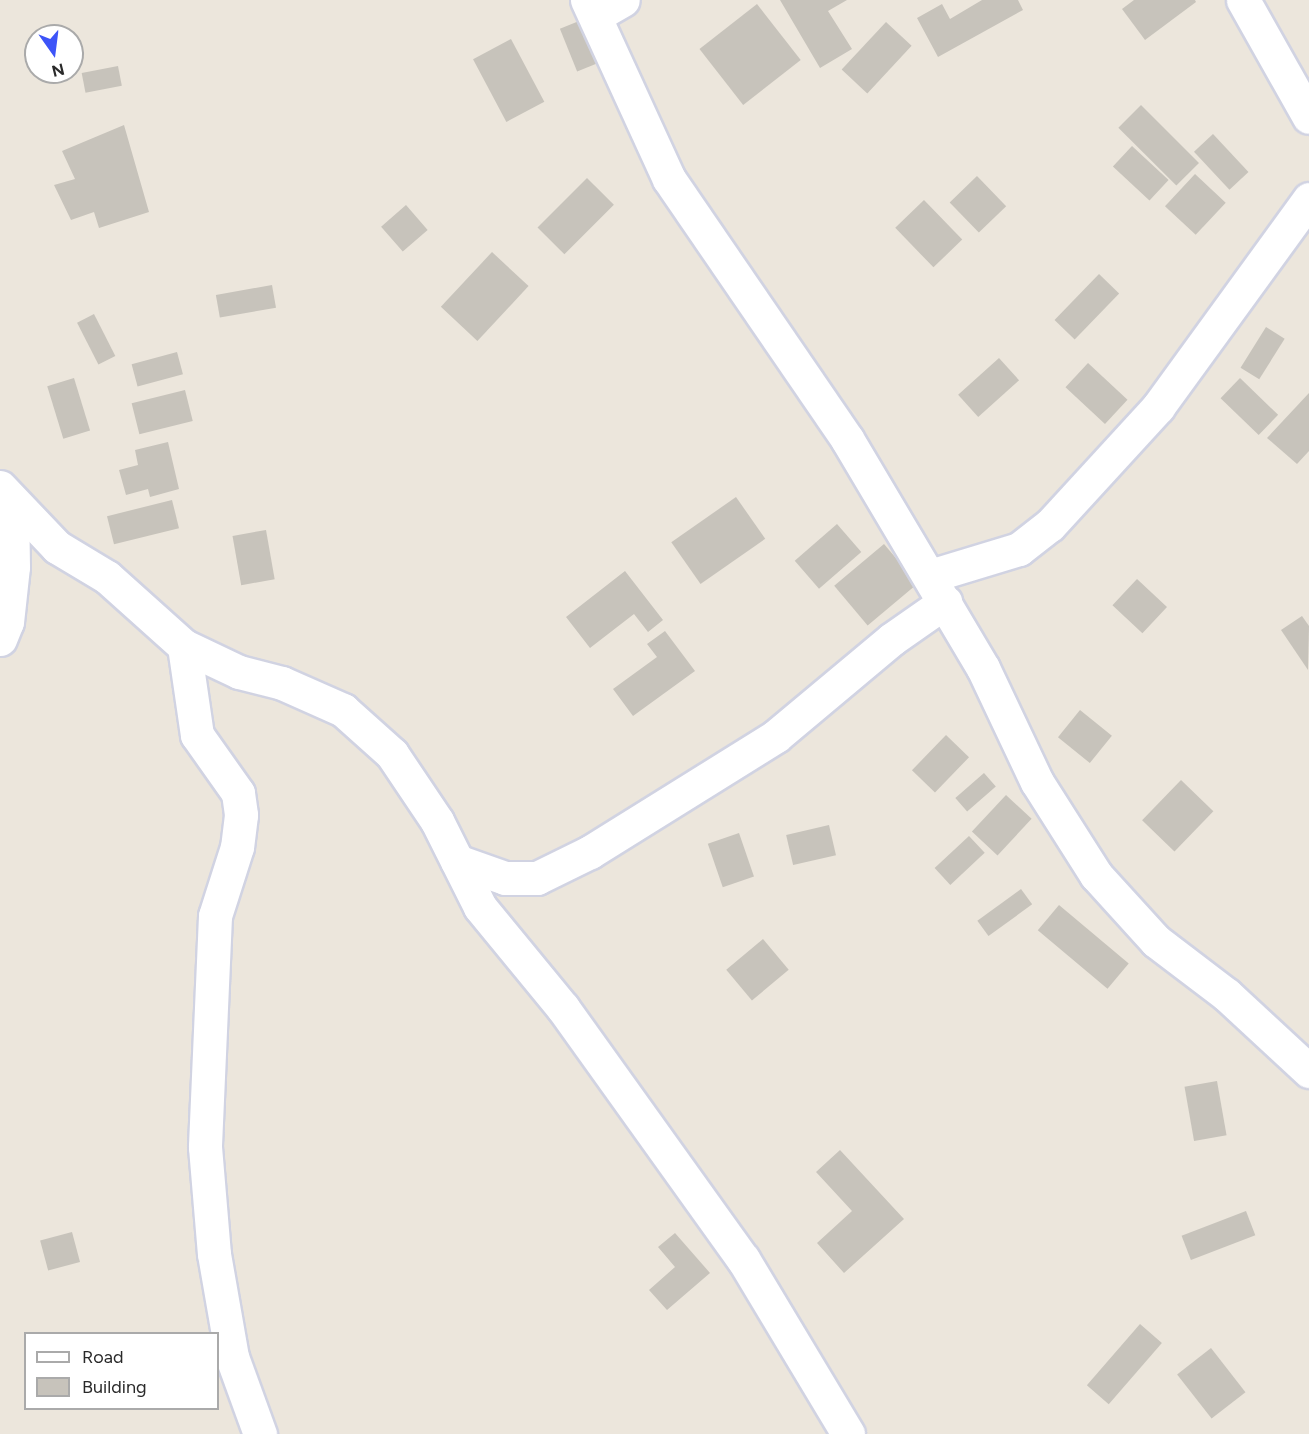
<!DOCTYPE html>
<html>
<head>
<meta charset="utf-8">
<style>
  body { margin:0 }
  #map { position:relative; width:1309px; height:1434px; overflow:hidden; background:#ece6dc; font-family:Figtree,sans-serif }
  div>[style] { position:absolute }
  .building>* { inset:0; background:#c7c3bb; transform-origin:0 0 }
  .roads { filter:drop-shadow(2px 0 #d1d3e2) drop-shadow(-2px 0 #d1d3e2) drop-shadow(0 2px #d1d3e2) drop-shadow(0 -2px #d1d3e2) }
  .minor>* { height:33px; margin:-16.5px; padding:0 16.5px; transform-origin:16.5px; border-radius:16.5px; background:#fff }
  span { translate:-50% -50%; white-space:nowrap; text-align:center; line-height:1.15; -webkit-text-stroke:5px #fff; paint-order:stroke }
  .legend { position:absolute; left:24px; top:1332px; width:195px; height:78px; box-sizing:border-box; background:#fff; border:2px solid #aaa; margin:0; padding:8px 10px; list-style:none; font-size:18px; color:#2a2a2a }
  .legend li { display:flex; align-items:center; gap:12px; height:30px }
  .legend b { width:30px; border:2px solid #aaa }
  .north { position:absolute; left:24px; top:24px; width:60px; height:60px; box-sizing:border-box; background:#fff; border:2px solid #aaa; border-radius:50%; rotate:166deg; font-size:16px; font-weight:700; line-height:24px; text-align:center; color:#2a2a2a }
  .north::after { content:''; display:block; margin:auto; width:21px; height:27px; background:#3d54f8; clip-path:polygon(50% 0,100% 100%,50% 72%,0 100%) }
</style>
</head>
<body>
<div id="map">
  <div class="building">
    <i style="clip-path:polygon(780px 0,847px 0,828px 11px,852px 49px,820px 68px)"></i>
    <i style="clip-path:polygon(982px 0,1018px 0,1023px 10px,938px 57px,917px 18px,942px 4px,950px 19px)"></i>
    <i style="clip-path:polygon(1134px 0,1195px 0,1196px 2px,1145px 40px,1122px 9px)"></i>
    <i style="left:757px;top:4px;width:71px;height:73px;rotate:52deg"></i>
    <i style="left:584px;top:19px;width:46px;height:26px;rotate:68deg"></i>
    <i style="left:886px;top:22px;width:35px;height:65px;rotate:43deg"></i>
    <i style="left:511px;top:39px;width:71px;height:43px;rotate:62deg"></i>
    <i style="left:118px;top:66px;width:20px;height:37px;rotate:79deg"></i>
    <i style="left:1141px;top:105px;width:82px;height:32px;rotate:45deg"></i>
    <i style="clip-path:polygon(124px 125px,149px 212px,99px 228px,94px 212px,71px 220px,54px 185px,75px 179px,62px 151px)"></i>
    <i style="left:1213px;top:134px;width:52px;height:26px;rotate:47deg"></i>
    <i style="left:1132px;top:146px;width:50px;height:28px;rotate:43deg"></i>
    <i style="left:1195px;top:174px;width:42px;height:44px;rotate:43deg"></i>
    <i style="left:977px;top:176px;width:42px;height:38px;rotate:46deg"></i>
    <i style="left:587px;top:178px;width:38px;height:70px;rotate:45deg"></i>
    <i style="left:924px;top:200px;width:55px;height:40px;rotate:46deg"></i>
    <i style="left:406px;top:205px;width:33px;height:33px;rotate:49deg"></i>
    <i style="left:492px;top:252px;width:50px;height:75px;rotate:43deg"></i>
    <i style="left:1099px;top:274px;width:28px;height:64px;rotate:44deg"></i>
    <i style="left:272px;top:285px;width:23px;height:57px;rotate:80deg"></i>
    <i style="left:94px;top:314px;width:47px;height:19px;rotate:63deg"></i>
    <i style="left:1266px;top:327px;width:22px;height:48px;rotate:32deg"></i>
    <i style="left:177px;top:352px;width:23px;height:47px;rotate:75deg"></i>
    <i style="left:999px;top:358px;width:30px;height:55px;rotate:48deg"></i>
    <i style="left:1088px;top:363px;width:54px;height:33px;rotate:43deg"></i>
    <i style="left:74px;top:378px;width:55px;height:28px;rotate:73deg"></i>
    <i style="left:1240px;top:378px;width:53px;height:28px;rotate:44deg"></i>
    <i style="left:185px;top:390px;width:32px;height:55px;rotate:76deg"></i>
    <i style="clip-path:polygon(1309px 393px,1309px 451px,1297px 464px,1267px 438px)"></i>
    <i style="clip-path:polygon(168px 442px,179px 489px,150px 497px,148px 489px,126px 495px,119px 470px,138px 465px,135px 450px)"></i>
    <i style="left:736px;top:497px;width:51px;height:79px;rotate:55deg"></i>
    <i style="left:172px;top:500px;width:29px;height:67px;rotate:76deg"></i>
    <i style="left:837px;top:524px;width:37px;height:56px;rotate:49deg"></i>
    <i style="left:266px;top:530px;width:50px;height:34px;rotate:80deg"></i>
    <i style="left:884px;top:544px;width:52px;height:65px;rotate:50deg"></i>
    <i style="clip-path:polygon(625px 571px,663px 620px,648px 632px,634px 614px,590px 648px,566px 617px)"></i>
    <i style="left:1137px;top:579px;width:41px;height:36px;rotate:43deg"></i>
    <i style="clip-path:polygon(1302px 616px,1309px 626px,1308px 670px,1281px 630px)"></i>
    <i style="clip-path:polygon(665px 631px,695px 671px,633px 716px,613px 689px,657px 657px,647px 644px)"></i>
    <i style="left:1080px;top:710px;width:41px;height:35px;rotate:39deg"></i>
    <i style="left:946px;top:735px;width:32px;height:49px;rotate:44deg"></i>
    <i style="left:984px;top:773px;width:18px;height:38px;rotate:49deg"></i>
    <i style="left:1181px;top:780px;width:45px;height:56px;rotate:44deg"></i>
    <i style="left:1006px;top:795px;width:35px;height:50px;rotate:43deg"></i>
    <i style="left:829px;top:825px;width:31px;height:44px;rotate:77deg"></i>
    <i style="left:739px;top:833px;width:46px;height:33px;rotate:71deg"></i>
    <i style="left:969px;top:836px;width:23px;height:47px;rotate:47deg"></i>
    <i style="left:1021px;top:889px;width:19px;height:54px;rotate:54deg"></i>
    <i style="left:1059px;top:905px;width:91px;height:33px;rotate:40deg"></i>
    <i style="left:763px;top:939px;width:40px;height:48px;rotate:50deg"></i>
    <i style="left:1217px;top:1081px;width:55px;height:33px;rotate:80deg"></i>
    <i style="clip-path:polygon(840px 1150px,904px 1219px,844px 1273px,817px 1243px,852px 1211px,816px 1172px)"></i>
    <i style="left:1246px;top:1211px;width:26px;height:69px;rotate:69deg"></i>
    <i style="left:72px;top:1232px;width:31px;height:33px;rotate:75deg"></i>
    <i style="clip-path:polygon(675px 1233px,710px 1273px,667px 1310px,649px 1290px,675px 1267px,658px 1247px)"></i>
    <i style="left:1140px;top:1324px;width:29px;height:81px;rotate:41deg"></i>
    <i style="left:1211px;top:1348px;width:56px;height:43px;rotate:52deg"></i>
  </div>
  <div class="roads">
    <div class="minor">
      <i style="left:587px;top:0;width:197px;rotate:65.4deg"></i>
      <i style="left:669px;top:179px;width:315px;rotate:55.6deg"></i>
      <i style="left:847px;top:439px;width:266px;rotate:59.3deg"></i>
      <i style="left:983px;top:668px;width:126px;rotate:64.7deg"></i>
      <i style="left:1037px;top:782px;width:110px;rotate:57.6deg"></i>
      <i style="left:1096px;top:875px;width:89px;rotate:47.7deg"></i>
      <i style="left:1156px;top:941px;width:89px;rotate:37.3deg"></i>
      <i style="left:1227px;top:995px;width:112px;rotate:42.8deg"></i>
      <i style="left:1243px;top:0;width:134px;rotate:60.6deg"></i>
      <i style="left:595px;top:16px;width:32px;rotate:-30deg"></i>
      <i style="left:0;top:487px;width:83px;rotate:46.5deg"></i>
      <i style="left:57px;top:547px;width:58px;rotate:31deg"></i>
      <i style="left:107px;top:577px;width:103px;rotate:41.9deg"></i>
      <i style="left:184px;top:646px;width:61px;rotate:25.3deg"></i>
      <i style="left:239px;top:672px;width:44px;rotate:14.3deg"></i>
      <i style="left:282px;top:683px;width:67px;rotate:23.9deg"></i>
      <i style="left:343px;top:710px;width:66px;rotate:41.9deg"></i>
      <i style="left:392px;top:754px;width:81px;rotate:56.1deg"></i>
      <i style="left:437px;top:821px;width:96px;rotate:63.4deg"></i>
      <i style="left:480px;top:907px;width:131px;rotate:50.6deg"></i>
      <i style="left:563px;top:1008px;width:309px;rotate:54.4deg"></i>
      <i style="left:743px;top:1259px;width:204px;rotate:59deg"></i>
      <i style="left:930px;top:576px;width:93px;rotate:-16.9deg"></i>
      <i style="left:1019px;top:549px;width:39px;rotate:-38deg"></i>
      <i style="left:1050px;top:525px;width:160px;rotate:-47.5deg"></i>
      <i style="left:1158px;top:407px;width:257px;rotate:-54deg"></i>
      <i style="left:0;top:639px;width:18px;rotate:-68deg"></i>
      <i style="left:7px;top:622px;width:55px;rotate:-83.8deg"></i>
      <i style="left:13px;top:567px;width:63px;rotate:-90.9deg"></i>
      <i style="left:184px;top:646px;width:90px;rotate:81.7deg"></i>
      <i style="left:197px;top:735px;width:71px;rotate:54.7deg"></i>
      <i style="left:238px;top:793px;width:22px;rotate:82deg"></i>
      <i style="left:241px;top:815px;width:32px;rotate:97deg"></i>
      <i style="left:237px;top:847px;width:72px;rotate:107.7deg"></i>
      <i style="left:215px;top:916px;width:231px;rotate:92.5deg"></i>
      <i style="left:205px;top:1147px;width:107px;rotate:85.2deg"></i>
      <i style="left:214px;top:1254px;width:105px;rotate:80.1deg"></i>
      <i style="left:232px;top:1357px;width:82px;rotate:70deg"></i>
      <i style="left:457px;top:861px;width:51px;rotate:19.5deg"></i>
      <i style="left:505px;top:878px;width:32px"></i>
      <i style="left:537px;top:878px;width:59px;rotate:-26.1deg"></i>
      <i style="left:590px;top:852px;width:219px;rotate:-31.9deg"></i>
      <i style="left:776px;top:736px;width:151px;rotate:-39.9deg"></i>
      <i style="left:892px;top:639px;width:65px;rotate:-34.9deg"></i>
    </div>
  </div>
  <ul class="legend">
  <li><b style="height:8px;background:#fff"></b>Road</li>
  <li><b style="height:16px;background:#c7c3bb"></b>Building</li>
  </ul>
  <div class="north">N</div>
</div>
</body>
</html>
